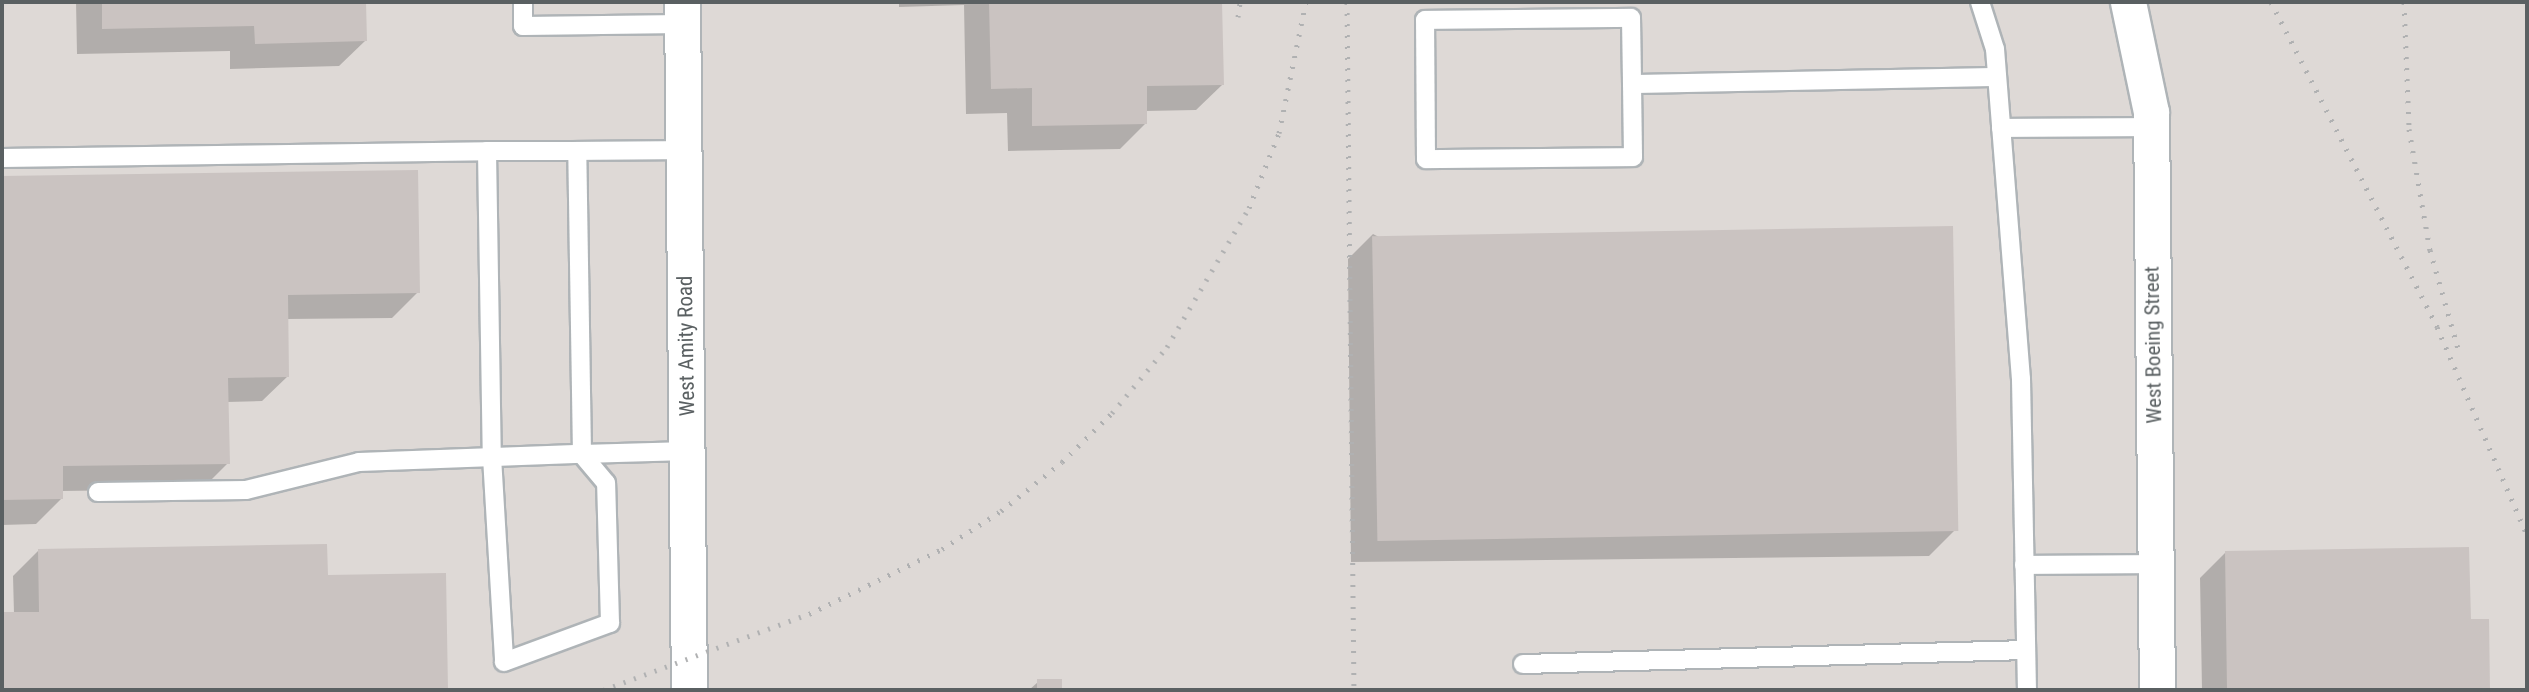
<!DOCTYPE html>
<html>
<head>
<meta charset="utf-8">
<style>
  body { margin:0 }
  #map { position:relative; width:2529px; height:692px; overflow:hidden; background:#ece7e1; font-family:"Roboto Condensed",sans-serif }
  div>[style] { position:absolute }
  .industrial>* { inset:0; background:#ded9d6; transform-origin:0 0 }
  .shadow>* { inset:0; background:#0003 }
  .building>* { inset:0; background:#cac3c1; transform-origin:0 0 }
  .roads { filter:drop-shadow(2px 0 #afb4b7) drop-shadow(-2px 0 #afb4b7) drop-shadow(0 2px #afb4b7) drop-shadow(0 -2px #afb4b7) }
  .service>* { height:18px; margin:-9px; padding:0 9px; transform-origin:9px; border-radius:9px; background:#fff }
  .minor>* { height:35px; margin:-17.5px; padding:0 17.5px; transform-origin:17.5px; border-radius:17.5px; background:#fff }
  .rail>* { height:5px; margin-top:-2.5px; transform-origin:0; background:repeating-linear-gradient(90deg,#b0b1b2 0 2px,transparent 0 11px) }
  span { translate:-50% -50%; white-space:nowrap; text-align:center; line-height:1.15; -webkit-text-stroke:5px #fff; paint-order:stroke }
  .street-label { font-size:21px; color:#5a6062 }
  .frame { position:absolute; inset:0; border:4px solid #5a6062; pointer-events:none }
</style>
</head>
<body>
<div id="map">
  <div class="industrial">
    <i style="left:2px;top:2px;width:2525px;height:688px"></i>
  </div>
  <div class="shadow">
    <i style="clip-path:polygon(76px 2px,364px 2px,365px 41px,339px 66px,230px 69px,230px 51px,77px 54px)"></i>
    <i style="clip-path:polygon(899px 2px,1221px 2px,1222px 85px,1196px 110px,1145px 111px,1145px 124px,1120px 149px,1008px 151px,1007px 113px,966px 114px,964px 5px,899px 7px)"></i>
    <i style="clip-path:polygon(416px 172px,418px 292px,392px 318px,287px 319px,288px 376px,262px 401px,227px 402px,228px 463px,202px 489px,62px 491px,62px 498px,36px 524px,2px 525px,2px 177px)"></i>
    <i style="clip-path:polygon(1373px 234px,1955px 530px,1929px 556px,1351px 562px,1348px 259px)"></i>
    <i style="clip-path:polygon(39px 550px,326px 577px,445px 575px,447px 690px,2px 690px,2px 614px,14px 614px,13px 576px)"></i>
    <i style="clip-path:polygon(2225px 553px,2469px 620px,2487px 620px,2488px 690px,2202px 690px,2200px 578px)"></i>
    <i style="clip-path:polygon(1060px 681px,1060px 690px,1029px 690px,1038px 682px)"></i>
  </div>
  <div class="building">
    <i style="clip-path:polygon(102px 2px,366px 2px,367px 41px,255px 44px,254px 26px,102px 29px)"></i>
    <i style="clip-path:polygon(989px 2px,1222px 2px,1224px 85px,1147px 86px,1147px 124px,1032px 126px,1032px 88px,991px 89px)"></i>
    <i style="clip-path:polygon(418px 170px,420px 293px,288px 295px,289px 377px,228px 378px,230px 464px,63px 466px,63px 499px,2px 500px,2px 176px)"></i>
    <i style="left:1953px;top:226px;width:305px;height:581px;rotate:89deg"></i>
    <i style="clip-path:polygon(327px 544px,328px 575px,446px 573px,448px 690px,2px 690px,2px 612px,39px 612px,38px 549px)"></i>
    <i style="clip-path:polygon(2469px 547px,2471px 619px,2489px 619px,2490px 690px,2227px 690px,2225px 551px)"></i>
    <i style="left:1062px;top:679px;width:11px;height:25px;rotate:90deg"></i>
  </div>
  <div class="roads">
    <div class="service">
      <i style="left:523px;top:2px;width:24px;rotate:90deg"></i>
      <i style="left:523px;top:26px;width:159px;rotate:-0.7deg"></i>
      <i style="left:1980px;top:2px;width:49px;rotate:72.3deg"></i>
      <i style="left:1995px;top:49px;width:331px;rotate:85.5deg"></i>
      <i style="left:2021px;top:379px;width:311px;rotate:88.9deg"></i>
      <i style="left:1632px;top:84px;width:73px;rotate:89.2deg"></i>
      <i style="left:1633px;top:157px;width:207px;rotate:179.4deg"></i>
      <i style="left:1426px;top:159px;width:139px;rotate:-90.4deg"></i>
      <i style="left:1425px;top:20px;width:206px;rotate:-0.6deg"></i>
      <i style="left:1631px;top:18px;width:66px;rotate:89.1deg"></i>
      <i style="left:1632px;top:84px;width:365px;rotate:-1.1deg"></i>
      <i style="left:2001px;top:128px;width:150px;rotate:-0.4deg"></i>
      <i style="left:487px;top:151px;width:90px"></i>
      <i style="left:2px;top:158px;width:485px;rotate:-0.8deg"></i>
      <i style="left:487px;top:151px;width:306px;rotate:89.1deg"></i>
      <i style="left:492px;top:457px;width:205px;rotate:86.6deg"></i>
      <i style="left:504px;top:662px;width:113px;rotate:-20.2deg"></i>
      <i style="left:610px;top:623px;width:140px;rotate:-91.6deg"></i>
      <i style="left:606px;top:483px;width:38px;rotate:-130deg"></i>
      <i style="left:582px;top:454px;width:106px;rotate:-1.6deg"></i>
      <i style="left:98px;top:492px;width:148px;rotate:-0.8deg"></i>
      <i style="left:246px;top:490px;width:116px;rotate:-13.9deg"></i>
      <i style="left:359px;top:462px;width:223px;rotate:-2.1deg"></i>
      <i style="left:582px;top:454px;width:303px;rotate:-90.9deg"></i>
      <i style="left:577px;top:151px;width:107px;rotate:-0.5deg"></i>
      <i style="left:2024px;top:565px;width:132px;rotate:-0.4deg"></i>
      <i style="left:1523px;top:664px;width:503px;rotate:-1.59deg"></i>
    </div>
    <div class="minor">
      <i style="left:682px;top:2px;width:688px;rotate:89.42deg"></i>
      <i style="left:2128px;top:2px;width:112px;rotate:78.2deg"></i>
      <i style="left:2151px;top:112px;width:578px;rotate:89.41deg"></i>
    </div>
  </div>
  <div class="rail">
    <i style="left:1347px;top:2px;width:688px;rotate:89.42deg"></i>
    <i style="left:2271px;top:2px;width:365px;rotate:62.9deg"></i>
    <i style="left:2437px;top:327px;width:227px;rotate:66.6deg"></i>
    <i style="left:2404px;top:2px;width:127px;rotate:87.7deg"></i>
    <i style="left:2409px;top:129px;width:123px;rotate:80.2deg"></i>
    <i style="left:2430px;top:250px;width:106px;rotate:74.1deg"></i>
    <i style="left:1238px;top:17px;width:15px;rotate:-82deg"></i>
    <i style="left:603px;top:690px;width:220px;rotate:-20.3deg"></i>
    <i style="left:809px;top:614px;width:148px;rotate:-26deg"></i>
    <i style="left:942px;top:549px;width:70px;rotate:-32.8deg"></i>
    <i style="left:1001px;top:511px;width:78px;rotate:-38.8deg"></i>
    <i style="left:1062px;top:462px;width:70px;rotate:-44.4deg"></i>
    <i style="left:1112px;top:413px;width:86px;rotate:-50.2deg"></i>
    <i style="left:1167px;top:347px;width:161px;rotate:-59.5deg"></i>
    <i style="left:1249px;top:208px;width:81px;rotate:-68.2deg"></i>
    <i style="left:1279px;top:133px;width:134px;rotate:-78.4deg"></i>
  </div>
  <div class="street-label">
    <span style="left:2153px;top:345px;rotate:-91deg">West Boeing Street</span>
    <span style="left:686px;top:346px;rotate:-91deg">West Amity Road</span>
  </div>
  <div class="frame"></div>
</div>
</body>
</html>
